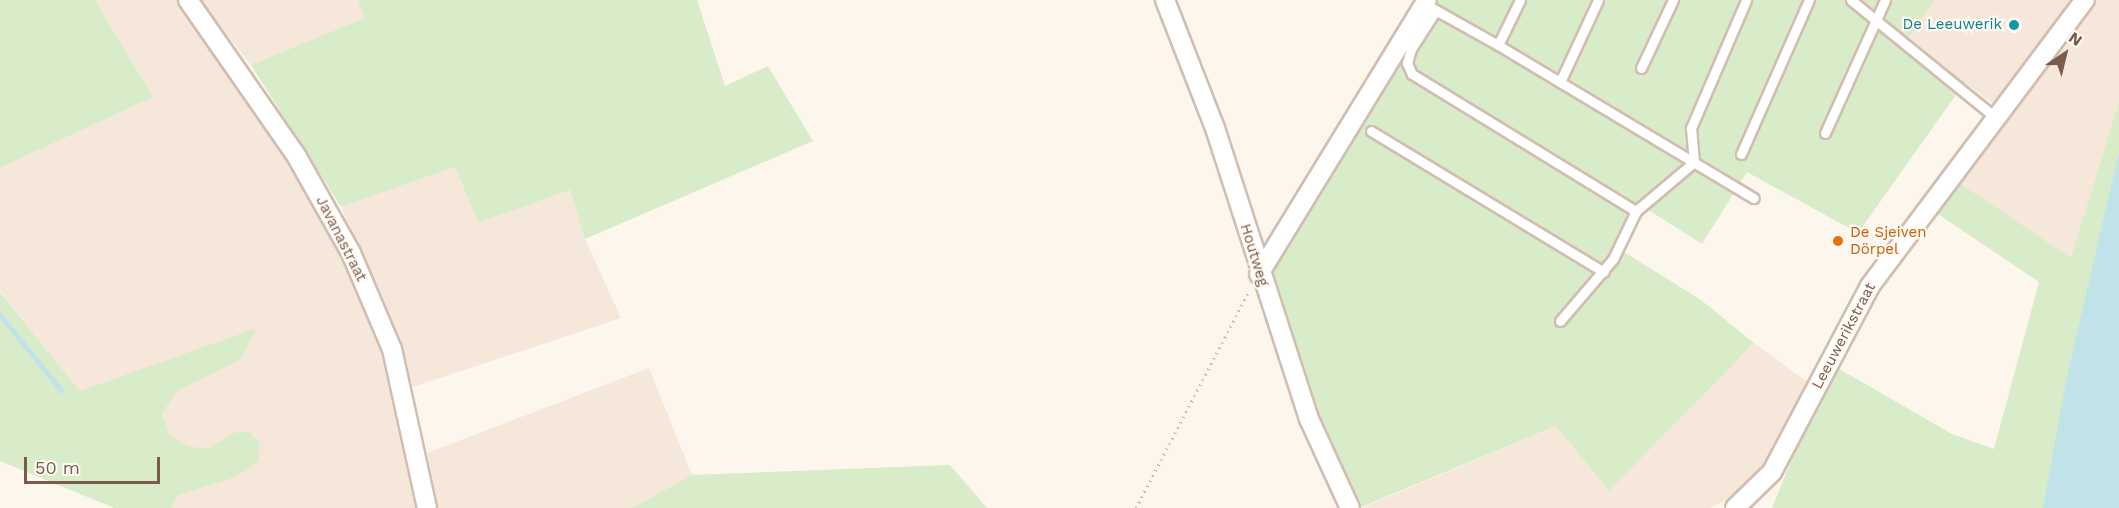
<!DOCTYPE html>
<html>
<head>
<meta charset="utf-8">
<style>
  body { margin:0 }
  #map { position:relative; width:2119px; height:508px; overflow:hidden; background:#fdf6ec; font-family:"Work Sans",sans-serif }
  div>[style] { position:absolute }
  .residential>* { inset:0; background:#f5e8da }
  .green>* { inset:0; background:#d8ecc9 }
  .water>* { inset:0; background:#bfe3e8 }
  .stream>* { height:5px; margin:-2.5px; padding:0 2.5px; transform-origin:2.5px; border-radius:2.5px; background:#bfe3e8 }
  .path>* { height:3px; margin-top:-1.5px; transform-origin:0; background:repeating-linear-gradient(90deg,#d9b8a5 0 1.5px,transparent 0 6px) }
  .roads { filter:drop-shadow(2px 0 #d1beb0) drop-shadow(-2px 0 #d1beb0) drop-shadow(0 2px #d1beb0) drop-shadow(0 -2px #d1beb0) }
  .service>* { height:9px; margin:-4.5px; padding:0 4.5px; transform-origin:4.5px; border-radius:4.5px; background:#fff }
  .minor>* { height:18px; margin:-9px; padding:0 9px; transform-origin:9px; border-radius:9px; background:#fff }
  .dots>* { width:16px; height:16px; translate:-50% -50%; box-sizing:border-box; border:3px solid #fffaf3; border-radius:50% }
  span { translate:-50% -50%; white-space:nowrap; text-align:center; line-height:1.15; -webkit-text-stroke:4.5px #fffaf3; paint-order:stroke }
  .culture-label { font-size:15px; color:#0d838f }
  .right { translate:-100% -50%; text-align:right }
  .food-label { font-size:15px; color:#c56008 }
  .left { translate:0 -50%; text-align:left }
  .street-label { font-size:15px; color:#7a5c4d }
  .north { position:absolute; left:2035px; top:24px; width:60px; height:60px; -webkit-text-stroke:4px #fffaf3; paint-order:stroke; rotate:35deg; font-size:16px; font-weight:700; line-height:24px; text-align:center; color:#7a5c4d }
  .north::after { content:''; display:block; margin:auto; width:21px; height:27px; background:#7a5c4d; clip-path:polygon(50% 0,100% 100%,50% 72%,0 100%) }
  .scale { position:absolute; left:24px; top:457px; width:136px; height:27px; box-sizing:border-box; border:3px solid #7a5c4d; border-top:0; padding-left:8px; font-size:18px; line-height:21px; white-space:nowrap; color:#7a5c4d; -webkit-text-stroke:4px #fffaf3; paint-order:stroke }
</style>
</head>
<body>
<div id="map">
  <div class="residential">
    <i style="clip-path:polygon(95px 0,176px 0,217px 51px,289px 161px,344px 255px,383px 347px,420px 508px,114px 508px,87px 400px,0 291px,0 168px,153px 97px)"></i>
    <i style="clip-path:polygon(199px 0,358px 0,364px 18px,251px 65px)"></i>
    <i style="clip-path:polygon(1934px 0,2075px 0,1993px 104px,1908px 39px)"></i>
    <i style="clip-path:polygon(2095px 0,2119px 0,2119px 101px,2071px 259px,1955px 180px)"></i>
    <i style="clip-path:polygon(455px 167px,478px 223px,570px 190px,585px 239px,621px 318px,413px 387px,400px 344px,341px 207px)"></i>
    <i style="clip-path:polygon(1754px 343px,1809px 383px,1754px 487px,1710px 508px,1362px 508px,1556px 426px,1609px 491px)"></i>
    <i style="clip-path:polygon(649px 368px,692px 475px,631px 508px,438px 508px,427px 453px)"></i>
  </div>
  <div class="green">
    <i style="clip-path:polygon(0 0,95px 0,153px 97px,0 168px)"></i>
    <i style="clip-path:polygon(358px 0,697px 0,725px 86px,768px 66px,813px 141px,585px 239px,570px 190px,478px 223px,455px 167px,341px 207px,251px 65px,364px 18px)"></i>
    <i style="clip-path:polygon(1432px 0,1934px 0,1908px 39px,1965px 82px,1858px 233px,1747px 172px,1702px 244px,1647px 209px,1640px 215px,1624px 252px,1701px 300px,1754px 343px,1609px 491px,1556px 426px,1359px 508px,1328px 443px,1266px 271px)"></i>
    <i style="clip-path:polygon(2119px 101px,2119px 152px,2043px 508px,1772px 508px,1804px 428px,1836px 367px,1952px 434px,1994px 449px,2039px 282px,1932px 210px,1955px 180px,2071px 258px)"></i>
    <i style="clip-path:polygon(0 292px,80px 391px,257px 328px,240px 360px,178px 390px,162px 413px,169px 434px,187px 446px,207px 449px,233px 433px,248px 431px,260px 443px,258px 462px,236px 477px,178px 495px,171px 508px,114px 508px,0 461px)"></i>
    <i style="clip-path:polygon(950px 465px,987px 508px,631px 508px,692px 475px)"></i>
  </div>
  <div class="water">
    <i style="clip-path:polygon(2119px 152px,2119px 508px,2043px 508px,2066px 381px)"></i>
  </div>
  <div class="stream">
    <i style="left:0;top:315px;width:97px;rotate:50.9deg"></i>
  </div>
  <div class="path">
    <i style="left:1136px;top:508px;width:245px;rotate:-62.5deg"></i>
  </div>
  <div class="roads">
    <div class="service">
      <i style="left:1851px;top:0;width:187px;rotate:39.1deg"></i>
      <i style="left:1432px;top:8px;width:76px;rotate:29.3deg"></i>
      <i style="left:1498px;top:45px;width:50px;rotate:-63.9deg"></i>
      <i style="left:1436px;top:10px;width:46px;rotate:122.7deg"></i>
      <i style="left:1411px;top:49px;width:15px;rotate:106deg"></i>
      <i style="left:1407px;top:63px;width:12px;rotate:66deg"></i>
      <i style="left:1412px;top:74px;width:263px;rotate:31.5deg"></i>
      <i style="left:1498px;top:45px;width:298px;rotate:30.9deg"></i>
      <i style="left:1641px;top:68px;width:75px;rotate:-64.8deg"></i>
      <i style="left:1560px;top:82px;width:90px;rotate:-65.1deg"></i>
      <i style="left:1371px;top:131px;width:272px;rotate:31.2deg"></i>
      <i style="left:1825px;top:133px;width:146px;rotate:-65.7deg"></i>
      <i style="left:1741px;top:154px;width:168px;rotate:-66.2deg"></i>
      <i style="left:1560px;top:321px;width:82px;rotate:-49.5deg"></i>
      <i style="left:1613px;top:259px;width:53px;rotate:-64.4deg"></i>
      <i style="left:1636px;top:211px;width:76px;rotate:-40.2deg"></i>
      <i style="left:1694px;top:162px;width:34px;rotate:-95deg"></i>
      <i style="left:1691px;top:128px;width:139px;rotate:-66.7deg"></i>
    </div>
    <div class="minor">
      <i style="left:188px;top:0;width:191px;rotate:55.2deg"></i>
      <i style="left:297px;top:157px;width:110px;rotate:60.6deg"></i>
      <i style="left:351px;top:253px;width:104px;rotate:66.9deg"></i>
      <i style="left:392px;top:349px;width:163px;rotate:77.6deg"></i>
      <i style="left:1165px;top:0;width:137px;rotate:68.7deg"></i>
      <i style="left:1215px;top:128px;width:306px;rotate:72.1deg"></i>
      <i style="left:1309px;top:419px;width:98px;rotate:65.3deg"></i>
      <i style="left:1259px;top:274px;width:321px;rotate:-58.5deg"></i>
      <i style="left:1735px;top:508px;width:52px;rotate:-44.2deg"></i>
      <i style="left:1772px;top:472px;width:210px;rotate:-62.2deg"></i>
      <i style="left:1870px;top:286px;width:358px;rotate:-53.1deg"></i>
    </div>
  </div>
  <div class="dots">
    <i style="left:2014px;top:25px;background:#0f9aa8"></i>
    <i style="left:1838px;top:241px;background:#e8710a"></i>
  </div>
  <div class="culture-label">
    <span class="right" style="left:2002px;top:25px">De Leeuwerik</span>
  </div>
  <div class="food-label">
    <span class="left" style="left:1850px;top:241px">De Sjeiven<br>Dörpel</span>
  </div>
  <div class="street-label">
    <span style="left:341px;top:239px;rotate:63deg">Javanastraat</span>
    <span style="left:1254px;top:255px;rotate:73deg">Houtweg</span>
    <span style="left:1844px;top:336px;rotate:-62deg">Leeuwerikstraat</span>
  </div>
  <div class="north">N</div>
  <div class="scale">50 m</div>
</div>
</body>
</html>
